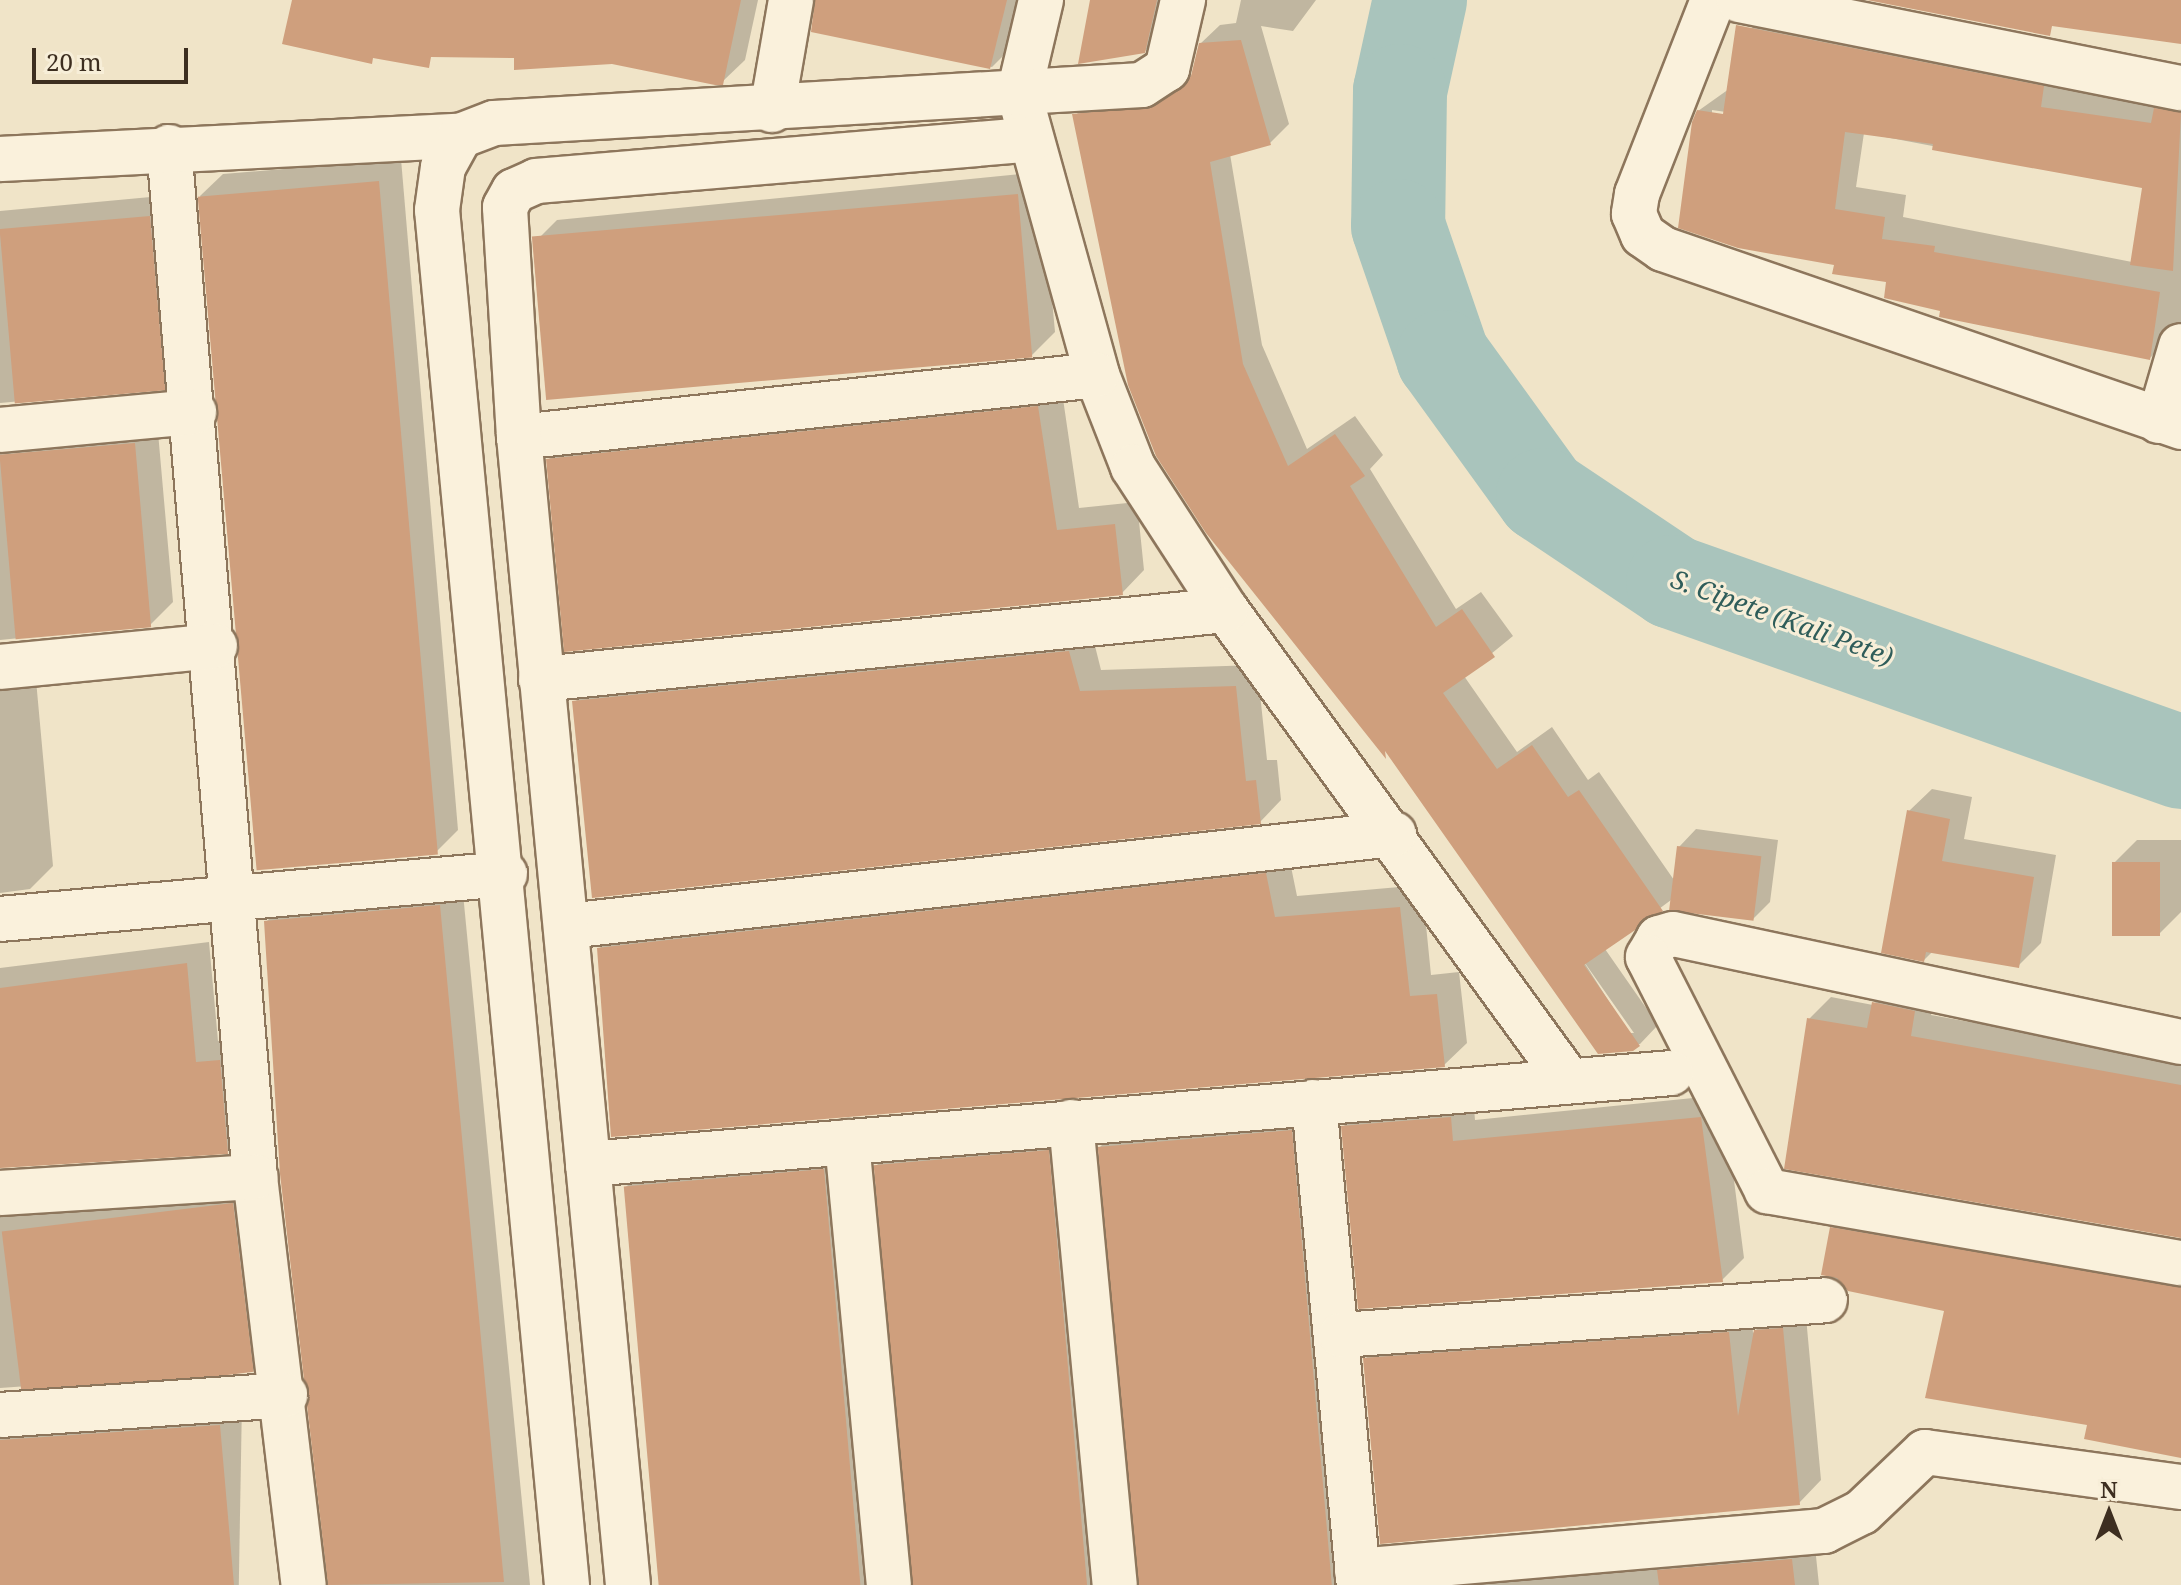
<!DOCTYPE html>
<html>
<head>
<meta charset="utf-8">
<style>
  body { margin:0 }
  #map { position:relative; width:2181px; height:1585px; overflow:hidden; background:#f0e4c8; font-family:"Noto Serif",serif }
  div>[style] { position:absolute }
  .shadow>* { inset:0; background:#0003; transform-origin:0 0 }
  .river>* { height:94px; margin:-47px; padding:0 47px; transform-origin:47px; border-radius:47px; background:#a9c4bc }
  .building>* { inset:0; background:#cf9f7d; transform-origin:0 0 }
  .roads { filter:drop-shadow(2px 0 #8d765c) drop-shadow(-2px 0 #8d765c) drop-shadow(0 2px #8d765c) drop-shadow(0 -2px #8d765c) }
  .minor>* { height:44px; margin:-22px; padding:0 22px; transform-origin:22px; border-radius:22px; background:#faf1dc }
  span { translate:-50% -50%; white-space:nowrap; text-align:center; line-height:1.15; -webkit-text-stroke:6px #f7eed8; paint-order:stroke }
  .water-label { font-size:26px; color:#2f5d5a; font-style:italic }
  .north { position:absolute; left:2069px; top:1473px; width:80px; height:80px; -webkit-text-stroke:6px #f7eed8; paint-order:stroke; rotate:0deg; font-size:22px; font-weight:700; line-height:32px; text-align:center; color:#3d2e20 }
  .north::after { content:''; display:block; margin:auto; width:28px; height:36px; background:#3d2e20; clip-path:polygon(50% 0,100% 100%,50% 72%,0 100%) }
  .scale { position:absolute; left:32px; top:48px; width:156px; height:36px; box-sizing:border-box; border:4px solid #3d2e20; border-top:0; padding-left:10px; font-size:24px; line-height:28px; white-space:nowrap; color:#3d2e20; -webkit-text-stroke:6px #f7eed8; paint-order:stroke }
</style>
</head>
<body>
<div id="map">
  <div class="shadow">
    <i style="clip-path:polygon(655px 0,758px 0,745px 60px,722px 82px)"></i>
    <i style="clip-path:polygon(825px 0,1025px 0,1015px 44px,992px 67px,819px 32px)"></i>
    <i style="clip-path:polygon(1091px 0,1171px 0,1165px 30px,1144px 52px)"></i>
    <i style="clip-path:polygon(evenodd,1241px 0,1316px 0,1293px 31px,1261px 26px,1289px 124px,1270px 143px,1230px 154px,1262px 345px,1307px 449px,1355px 416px,1383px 455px,1370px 469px,1456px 609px,1481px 592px,1513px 636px,1464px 676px,1517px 752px,1552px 727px,1588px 780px,1599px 772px,1674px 880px,1679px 847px,1696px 829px,1778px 840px,1770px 902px,1752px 920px,1671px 900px,1605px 949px,1658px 1025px,1640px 1044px,1599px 1052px,1389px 753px,1208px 532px,1074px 117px,1093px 98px,1176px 88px,1194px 73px,1200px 44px,1220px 25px,1236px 23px,1241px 0,1580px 956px,1634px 1033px,1629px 1033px,1580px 956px)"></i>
    <i style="clip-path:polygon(evenodd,1758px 22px,2181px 101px,2181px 322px,2173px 335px,2150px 358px,1942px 310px,1889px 280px,1836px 263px,1698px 111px,1729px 89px,1735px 45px,1758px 22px,1712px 110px,1733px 113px,1732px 117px,1712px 114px,1712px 110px,1758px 22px,1864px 133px,2144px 186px,2132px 262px,1903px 217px,1906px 195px,1856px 187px,1864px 133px)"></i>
    <i style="clip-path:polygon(401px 159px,458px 830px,435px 853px,200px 196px,223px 174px)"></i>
    <i style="clip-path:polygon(1040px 172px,1055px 332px,1032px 355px,534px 243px,557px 220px)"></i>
    <i style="clip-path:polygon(172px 195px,186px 365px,163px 388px,0 403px,0 211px)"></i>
    <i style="clip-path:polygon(1061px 385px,1079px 508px,1137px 502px,1144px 570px,1122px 593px,548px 460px,571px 437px)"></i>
    <i style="clip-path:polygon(0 405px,2px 422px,157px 421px,173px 602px,150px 625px,0 640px)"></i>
    <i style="clip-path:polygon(1091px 630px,1101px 670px,1257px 665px,1267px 760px,1277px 760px,1281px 800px,1260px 822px,575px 702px,596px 680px)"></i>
    <i style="clip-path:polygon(0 642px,2px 660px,35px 669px,53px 866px,30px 889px,0 893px)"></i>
    <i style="clip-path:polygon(1932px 789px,1972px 797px,1964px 839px,2056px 855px,2041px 943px,2018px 966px,1933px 951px,1924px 960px,1909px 811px)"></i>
    <i style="clip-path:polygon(2137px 840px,2181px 840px,2181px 912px,2158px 935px,2114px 863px)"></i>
    <i style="clip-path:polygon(1288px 852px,1297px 896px,1422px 885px,1431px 975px,1459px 972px,1467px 1043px,1444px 1065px,599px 949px,621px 926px)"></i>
    <i style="clip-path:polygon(462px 883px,530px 1585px,331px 1585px,267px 921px,289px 899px)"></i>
    <i style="clip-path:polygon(209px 942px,218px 1041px,242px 1039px,250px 1129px,227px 1152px,0 1166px,0 968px)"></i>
    <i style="clip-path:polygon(1895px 981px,1936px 990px,1931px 1015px,2181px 1060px,2181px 1236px,1809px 1019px,1831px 997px,1873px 1005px)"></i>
    <i style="clip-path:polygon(1473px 1095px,1475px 1120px,1723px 1095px,1744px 1258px,1722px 1280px,1343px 1127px,1366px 1104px)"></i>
    <i style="clip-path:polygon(1314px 1108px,1379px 1585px,1141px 1585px,1100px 1147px,1123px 1124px)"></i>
    <i style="clip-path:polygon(1071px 1129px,1126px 1585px,915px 1585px,876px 1166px,899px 1143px)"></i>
    <i style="clip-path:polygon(847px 1148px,900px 1585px,662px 1585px,626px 1187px,649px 1164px)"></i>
    <i style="clip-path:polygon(0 1177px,255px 1182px,275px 1348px,252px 1370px,0 1388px)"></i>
    <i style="clip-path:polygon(1854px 1207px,2181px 1264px,2181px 1456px,2090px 1424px,1947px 1309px,1864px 1292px,1823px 1274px,1832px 1228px)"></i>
    <i style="clip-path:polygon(1805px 1306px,1821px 1480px,1799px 1503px,1365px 1359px,1388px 1337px,1751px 1310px,1753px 1333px,1778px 1308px)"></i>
    <i style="left:0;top:1399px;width:242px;height:186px;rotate:1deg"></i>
    <i style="clip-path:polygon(1814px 1537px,1819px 1585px,1390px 1585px)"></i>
  </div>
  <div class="river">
    <i style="left:1420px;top:0;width:93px;rotate:102.4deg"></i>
    <i style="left:1400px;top:91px;width:135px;rotate:90.8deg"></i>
    <i style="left:1398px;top:226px;width:139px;rotate:71deg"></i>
    <i style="left:1443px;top:357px;width:170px;rotate:54.1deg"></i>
    <i style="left:1543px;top:495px;width:156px;rotate:33.8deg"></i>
    <i style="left:1673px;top:582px;width:539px;rotate:19.51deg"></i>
  </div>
  <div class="building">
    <i style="clip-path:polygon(292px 0,741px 0,723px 85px,715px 85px,612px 64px,514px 70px,514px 58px,431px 57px,429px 68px,373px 58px,372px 64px,282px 44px)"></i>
    <i style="clip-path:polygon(815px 0,1007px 0,990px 69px,811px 32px)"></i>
    <i style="clip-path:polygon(1090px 0,1157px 0,1145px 53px,1078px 64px)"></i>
    <i style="clip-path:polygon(1867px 0,2181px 0,2181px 44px,2052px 26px,2050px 36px)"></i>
    <i style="clip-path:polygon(1736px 25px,2044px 86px,2041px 107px,2151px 123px,2154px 108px,2181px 112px,2173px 271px,2130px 265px,2142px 188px,1932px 150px,1933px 144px,1845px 132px,1835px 209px,1885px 217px,1882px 239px,1935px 246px,1934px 252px,2160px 292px,2150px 360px,1939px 317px,1940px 311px,1884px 298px,1886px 282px,1832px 274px,1834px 265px,1738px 248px,1678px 228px,1692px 122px,1697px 110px,1723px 114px)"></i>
    <i style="clip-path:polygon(1241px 40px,1271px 145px,1210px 162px,1243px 364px,1288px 466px,1335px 434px,1365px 476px,1350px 486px,1436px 627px,1462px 609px,1495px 657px,1443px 693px,1497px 769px,1532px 745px,1568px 797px,1579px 790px,1663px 911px,1584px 965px,1640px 1046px,1633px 1051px,1598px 1054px,1385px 751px,1386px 759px,1206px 533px,1156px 456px,1128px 385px,1072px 114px,1155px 106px,1191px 76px,1199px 43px)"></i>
    <i style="left:379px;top:181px;width:676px;height:182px;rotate:85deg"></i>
    <i style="left:1018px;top:194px;width:164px;height:488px;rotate:85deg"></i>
    <i style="left:150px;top:216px;width:175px;height:151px;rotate:85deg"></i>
    <i style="clip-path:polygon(1038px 406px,1057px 530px,1115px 524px,1123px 595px,564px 652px,546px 459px)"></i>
    <i style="left:135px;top:443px;width:185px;height:136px;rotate:85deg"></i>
    <i style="clip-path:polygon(1069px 651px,1080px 691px,1236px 686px,1246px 781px,1256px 780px,1261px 824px,592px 898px,572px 701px)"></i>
    <i style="clip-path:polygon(1907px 810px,1950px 819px,1942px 861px,2034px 877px,2019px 968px,1926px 952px,1924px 962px,1881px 953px)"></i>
    <i style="left:1677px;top:846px;width:85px;height:65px;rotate:7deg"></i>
    <i style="left:2112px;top:862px;width:48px;height:74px"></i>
    <i style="clip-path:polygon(1266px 873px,1275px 917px,1400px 907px,1410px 996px,1437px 994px,1445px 1067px,611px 1137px,597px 948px)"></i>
    <i style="clip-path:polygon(440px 905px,504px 1582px,328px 1585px,280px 1174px,264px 921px)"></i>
    <i style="clip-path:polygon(187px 963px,196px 1062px,220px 1060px,228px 1154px,0 1168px,0 988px)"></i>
    <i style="clip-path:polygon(1872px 1002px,1915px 1011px,1911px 1036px,2181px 1085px,2181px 1238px,1784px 1169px,1807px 1018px,1867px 1028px)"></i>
    <i style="clip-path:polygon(1451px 1117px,1453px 1141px,1701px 1117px,1723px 1282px,1358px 1309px,1341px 1126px)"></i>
    <i style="left:1292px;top:1130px;width:457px;height:195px;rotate:85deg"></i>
    <i style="left:1049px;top:1150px;width:437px;height:176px;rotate:85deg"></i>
    <i style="left:824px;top:1169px;width:418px;height:201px;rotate:85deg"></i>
    <i style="left:233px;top:1203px;width:170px;height:233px;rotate:83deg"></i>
    <i style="clip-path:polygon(1830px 1227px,2181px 1287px,2181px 1458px,2084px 1439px,2087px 1425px,1925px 1398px,1944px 1311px,1848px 1291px,1837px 1278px,1821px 1275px)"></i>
    <i style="clip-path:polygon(1783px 1328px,1800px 1505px,1380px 1544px,1363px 1358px,1729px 1332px,1738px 1416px,1754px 1330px)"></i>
    <i style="clip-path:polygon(220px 1425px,234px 1585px,0 1585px,0 1440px)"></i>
    <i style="clip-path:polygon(1792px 1559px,1795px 1585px,1659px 1585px,1657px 1570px)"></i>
  </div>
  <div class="roads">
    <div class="minor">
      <i style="left:1041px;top:0;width:96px;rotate:103.3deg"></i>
      <i style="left:1019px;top:93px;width:293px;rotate:74.5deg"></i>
      <i style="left:1097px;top:375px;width:99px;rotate:68.6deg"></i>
      <i style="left:1133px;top:467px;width:171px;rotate:57deg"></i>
      <i style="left:1226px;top:610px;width:578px;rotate:53.94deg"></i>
      <i style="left:1713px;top:0;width:208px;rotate:111.4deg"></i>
      <i style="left:1637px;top:194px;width:20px;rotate:99deg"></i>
      <i style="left:1634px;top:214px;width:23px;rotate:67deg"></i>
      <i style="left:1643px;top:235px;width:24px;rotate:35deg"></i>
      <i style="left:1663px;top:249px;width:548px;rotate:18.96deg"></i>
      <i style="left:1739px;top:0;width:451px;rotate:11.3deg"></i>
      <i style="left:772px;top:110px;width:112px;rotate:-80.2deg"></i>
      <i style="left:169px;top:147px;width:1034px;rotate:85.23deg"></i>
      <i style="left:255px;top:1177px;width:411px;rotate:83.2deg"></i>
      <i style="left:0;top:159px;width:461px;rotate:-2.9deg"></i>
      <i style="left:2159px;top:421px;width:78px;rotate:-73.7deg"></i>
      <i style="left:0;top:430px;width:195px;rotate:-5.3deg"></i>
      <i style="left:519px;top:437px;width:581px;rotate:-6.12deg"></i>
      <i style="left:0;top:667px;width:216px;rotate:-5.6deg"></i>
      <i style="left:541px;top:679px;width:688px;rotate:-5.75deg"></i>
      <i style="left:0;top:919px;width:507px;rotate:-5.09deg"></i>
      <i style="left:567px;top:926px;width:832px;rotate:-6.35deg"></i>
      <i style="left:2181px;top:1042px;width:519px;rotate:-168deg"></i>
      <i style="left:1673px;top:934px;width:15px;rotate:164deg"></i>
      <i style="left:1659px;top:938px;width:22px;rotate:120deg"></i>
      <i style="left:1648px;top:957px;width:263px;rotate:63deg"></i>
      <i style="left:1767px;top:1191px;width:420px;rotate:9.9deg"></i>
      <i style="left:1314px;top:1102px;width:485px;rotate:84.7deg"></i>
      <i style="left:1071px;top:1122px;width:465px;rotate:84.6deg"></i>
      <i style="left:847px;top:1142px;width:445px;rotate:84.6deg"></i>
      <i style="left:588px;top:1164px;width:1087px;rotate:-4.8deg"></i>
      <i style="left:0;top:1193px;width:256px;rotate:-3.6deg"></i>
      <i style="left:1341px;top:1335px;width:485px;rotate:-4.1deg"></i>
      <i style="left:0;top:1415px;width:286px;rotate:-4deg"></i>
      <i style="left:1357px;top:1571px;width:469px;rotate:-4.9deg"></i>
      <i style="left:1824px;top:1531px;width:42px;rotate:-26.6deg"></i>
      <i style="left:1862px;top:1512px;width:87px;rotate:-43.6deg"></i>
      <i style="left:1925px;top:1452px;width:258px;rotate:7.8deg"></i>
      <i style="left:567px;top:1585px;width:1381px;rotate:-95.4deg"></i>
      <i style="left:437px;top:210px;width:43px;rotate:-82.1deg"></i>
      <i style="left:443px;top:167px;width:35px;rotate:-61deg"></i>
      <i style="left:460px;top:136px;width:36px;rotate:-21deg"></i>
      <i style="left:494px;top:123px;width:649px;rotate:-3.36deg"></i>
      <i style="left:1142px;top:85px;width:30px;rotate:-33deg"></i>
      <i style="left:1167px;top:69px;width:71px;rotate:-76.9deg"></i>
      <i style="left:628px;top:1585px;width:1153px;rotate:-95.42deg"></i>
      <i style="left:519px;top:437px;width:230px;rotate:-93.5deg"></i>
      <i style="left:505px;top:207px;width:18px;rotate:-61deg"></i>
      <i style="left:514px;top:191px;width:24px;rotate:-24deg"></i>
      <i style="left:536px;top:181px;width:497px;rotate:-4.8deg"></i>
    </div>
  </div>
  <div class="water-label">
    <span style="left:1782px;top:618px;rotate:20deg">S. Cipete (Kali Pete)</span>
  </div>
  <div class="north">N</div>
  <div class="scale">20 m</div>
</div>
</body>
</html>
